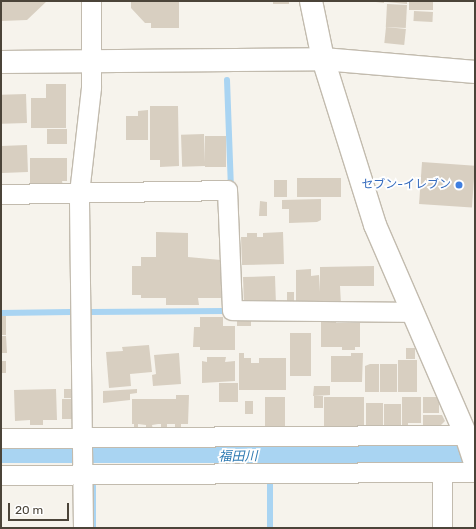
<!DOCTYPE html>
<html>
<head>
<meta charset="utf-8">
<style>
  body { margin:0 }
  #map { position:relative; width:476px; height:529px; overflow:hidden; background:#f6f3ec; font-family:Rubik,"Noto Sans JP",sans-serif }
  div>[style] { position:absolute }
  .water>* { inset:0; background:#a9d4f2; transform-origin:0 0 }
  .stream>* { height:6px; margin:-3px; padding:0 3px; transform-origin:3px; border-radius:3px; background:#a9d4f2 }
  .building>* { inset:0; background:#d8cfc1; transform-origin:0 0 }
  .roads { filter:drop-shadow(1px 0 #c2bbae) drop-shadow(-1px 0 #c2bbae) drop-shadow(0 1px #c2bbae) drop-shadow(0 -1px #c2bbae) }
  .minor>* { height:19px; margin:-9.5px; padding:0 9.5px; transform-origin:9.5px; border-radius:9.5px; background:#fff }
  .tertiary>* { height:22px; margin:-11px; padding:0 11px; transform-origin:11px; border-radius:11px; background:#fff }
  .dots>* { width:11px; height:11px; translate:-50% -50%; box-sizing:border-box; border:2px solid #fff; border-radius:50% }
  span { translate:-50% -50%; white-space:nowrap; text-align:center; line-height:1.15; -webkit-text-stroke:3.5px #fff; paint-order:stroke }
  .shop-label { font-size:12px; color:#366cbe }
  .right { translate:-100% -50%; text-align:right }
  .water-label { font-size:13px; color:#2e7ab2; font-style:italic }
  .frame { position:absolute; inset:0; border:2px solid #4b4439; pointer-events:none }
  .scale { position:absolute; left:8px; top:503px; width:61px; height:18px; box-sizing:border-box; border:2px solid #4b4439; border-top:0; padding-left:5px; font-size:12px; line-height:14px; white-space:nowrap; color:#4b4439; -webkit-text-stroke:3px #fff; paint-order:stroke }
</style>
</head>
<body>
<div id="map">
  <div class="water">
    <i style="left:475px;top:443px;width:20px;height:474px;rotate:90deg"></i>
  </div>
  <div class="stream">
    <i style="left:227px;top:80px;width:109px;rotate:87.9deg"></i>
    <i style="left:91px;top:312px;width:134px;rotate:-0.4deg"></i>
    <i style="left:1px;top:313px;width:70px;rotate:-0.8deg"></i>
    <i style="left:93px;top:486px;width:42px;rotate:90deg"></i>
    <i style="left:270px;top:528px;width:44px;rotate:-90deg"></i>
  </div>
  <div class="building">
    <i style="clip-path:polygon(1px 1px,47px 1px,27px 20px,1px 21px)"></i>
    <i style="clip-path:polygon(131px 1px,179px 1px,179px 28px,151px 28px,151px 23px,145px 23px,131px 8px)"></i>
    <i style="left:273px;top:1px;width:16px;height:3px"></i>
    <i style="clip-path:polygon(368px 1px,384px 1px,384px 3px)"></i>
    <i style="clip-path:polygon(386px 1px,407px 1px,407px 4px,386px 2px)"></i>
    <i style="left:409px;top:1px;width:24px;height:9px"></i>
    <i style="left:387px;top:4px;width:20px;height:23px;rotate:3deg"></i>
    <i style="left:414px;top:11px;width:19px;height:10px;rotate:3deg"></i>
    <i style="left:386px;top:27px;width:20px;height:16px;rotate:6deg"></i>
    <i style="clip-path:polygon(46px 84px,66px 84px,66px 128px,31px 128px,31px 98px,46px 98px)"></i>
    <i style="left:26px;top:94px;width:29px;height:25px;rotate:88deg"></i>
    <i style="clip-path:polygon(150px 106px,178px 106px,179px 166px,160px 167px,160px 160px,150px 160px)"></i>
    <i style="clip-path:polygon(148px 110px,148px 140px,126px 140px,126px 116px,138px 116px,138px 111px)"></i>
    <i style="left:47px;top:129px;width:20px;height:15px"></i>
    <i style="left:204px;top:134px;width:32px;height:23px;rotate:88deg"></i>
    <i style="left:205px;top:136px;width:21px;height:31px"></i>
    <i style="left:27px;top:145px;width:27px;height:26px;rotate:88deg"></i>
    <i style="clip-path:polygon(30px 158px,67px 158px,67px 181px,62px 181px,63px 186px,30px 186px)"></i>
    <i style="left:422px;top:162px;width:53px;height:42px;rotate:4deg"></i>
    <i style="left:341px;top:178px;width:19px;height:44px;rotate:90deg"></i>
    <i style="left:287px;top:180px;width:17px;height:13px;rotate:90deg"></i>
    <i style="clip-path:polygon(321px 199px,321px 220px,317px 222px,289px 223px,289px 209px,282px 209px,282px 200px)"></i>
    <i style="clip-path:polygon(260px 201px,267px 202px,267px 216px,259px 216px)"></i>
    <i style="clip-path:polygon(156px 232px,188px 233px,188px 257px,221px 260px,221px 298px,198px 298px,199px 305px,166px 305px,166px 298px,141px 298px,141px 295px,132px 295px,132px 266px,141px 266px,141px 257px,156px 257px)"></i>
    <i style="clip-path:polygon(283px 232px,284px 264px,242px 265px,241px 237px,247px 237px,247px 233px,257px 233px,257px 237px,263px 237px,263px 233px)"></i>
    <i style="clip-path:polygon(374px 266px,374px 286px,340px 286px,341px 304px,296px 302px,296px 270px,311px 269px,311px 276px,319px 275px,320px 292px,320px 267px)"></i>
    <i style="left:275px;top:276px;width:25px;height:32px;rotate:88deg"></i>
    <i style="left:287px;top:292px;width:7px;height:11px"></i>
    <i style="left:6px;top:316px;width:19px;height:5px;rotate:90deg"></i>
    <i style="left:251px;top:316px;width:10px;height:14px;rotate:90deg"></i>
    <i style="clip-path:polygon(200px 317px,223px 317px,223px 326px,235px 326px,235px 350px,200px 350px,200px 347px,193px 347px,194px 327px,200px 327px)"></i>
    <i style="clip-path:polygon(321px 318px,336px 318px,336px 323px,360px 323px,360px 347px,355px 347px,355px 350px,342px 350px,342px 347px,321px 347px)"></i>
    <i style="left:290px;top:333px;width:21px;height:43px"></i>
    <i style="clip-path:polygon(1px 336px,6px 336px,7px 353px,1px 353px)"></i>
    <i style="clip-path:polygon(149px 345px,152px 372px,130px 374px,131px 386px,109px 388px,106px 352px,123px 351px,122px 347px)"></i>
    <i style="left:406px;top:348px;width:9px;height:11px"></i>
    <i style="clip-path:polygon(179px 353px,181px 384px,153px 386px,152px 375px,156px 374px,154px 355px)"></i>
    <i style="clip-path:polygon(239px 353px,244px 353px,244px 358px,251px 358px,251px 363px,259px 363px,259px 358px,286px 358px,286px 390px,239px 390px)"></i>
    <i style="clip-path:polygon(351px 353px,363px 353px,362px 382px,331px 382px,331px 356px,351px 356px)"></i>
    <i style="clip-path:polygon(207px 357px,226px 357px,225px 362px,235px 361px,235px 381px,202px 383px,202px 361px,207px 362px)"></i>
    <i style="left:398px;top:360px;width:19px;height:32px"></i>
    <i style="left:1px;top:361px;width:5px;height:12px"></i>
    <i style="clip-path:polygon(370px 364px,379px 364px,379px 392px,365px 392px,365px 366px)"></i>
    <i style="left:380px;top:364px;width:17px;height:28px"></i>
    <i style="left:219px;top:383px;width:19px;height:19px"></i>
    <i style="clip-path:polygon(314px 386px,330px 386px,330px 395px,313px 396px)"></i>
    <i style="clip-path:polygon(56px 389px,57px 420px,43px 420px,43px 425px,30px 425px,30px 420px,15px 421px,14px 390px)"></i>
    <i style="left:64px;top:389px;width:9px;height:9px"></i>
    <i style="clip-path:polygon(137px 389px,137px 393px,130px 394px,130px 400px,103px 403px,103px 391px)"></i>
    <i style="clip-path:polygon(176px 395px,189px 395px,188px 424px,181px 424px,181px 431px,175px 431px,175px 424px,167px 424px,167px 431px,161px 431px,161px 424px,158px 424px,152px 425px,153px 430px,146px 430px,146px 425px,138px 424px,138px 430px,134px 430px,134px 424px,132px 424px,132px 399px,176px 399px)"></i>
    <i style="left:323px;top:396px;width:12px;height:9px;rotate:90deg"></i>
    <i style="left:265px;top:397px;width:20px;height:30px"></i>
    <i style="left:324px;top:397px;width:40px;height:29px"></i>
    <i style="clip-path:polygon(402px 397px,421px 397px,421px 423px,408px 423px,408px 428px,402px 428px)"></i>
    <i style="left:423px;top:397px;width:16px;height:16px"></i>
    <i style="left:62px;top:399px;width:14px;height:20px"></i>
    <i style="left:245px;top:401px;width:8px;height:13px"></i>
    <i style="left:366px;top:403px;width:17px;height:26px"></i>
    <i style="left:384px;top:404px;width:17px;height:25px"></i>
    <i style="clip-path:polygon(423px 415px,442px 415px,445px 421px,440px 426px,423px 426px)"></i>
  </div>
  <div class="roads">
    <div class="minor">
      <i style="left:1px;top:194px;width:226px;rotate:-1deg"></i>
      <i style="left:227px;top:190px;width:120px;rotate:87.6deg"></i>
      <i style="left:232px;top:310px;width:181px;rotate:0.6deg"></i>
      <i style="left:1px;top:438px;width:474px;rotate:-0.4deg"></i>
      <i style="left:442px;top:472px;width:56px;rotate:90deg"></i>
      <i style="left:1px;top:475px;width:474px;rotate:-0.4deg"></i>
      <i style="left:83px;top:528px;width:335px;rotate:-90.7deg"></i>
      <i style="left:79px;top:193px;width:107px;rotate:-83.5deg"></i>
      <i style="left:91px;top:87px;width:86px;rotate:-90deg"></i>
    </div>
    <div class="tertiary">
      <i style="left:311px;top:1px;width:59px;rotate:78.3deg"></i>
      <i style="left:323px;top:59px;width:174px;rotate:72.6deg"></i>
      <i style="left:375px;top:225px;width:229px;rotate:66.6deg"></i>
      <i style="left:466px;top:435px;width:28px;rotate:72deg"></i>
      <i style="left:1px;top:62px;width:322px;rotate:-0.5deg"></i>
      <i style="left:323px;top:59px;width:153px;rotate:4.9deg"></i>
    </div>
  </div>
  <div class="dots">
    <i style="left:459px;top:185px;background:#3f7fe0"></i>
  </div>
  <div class="shop-label">
    <span class="right" style="left:451px;top:185px">セブン-イレブン</span>
  </div>
  <div class="water-label">
    <span style="left:238px;top:457px;rotate:-1deg">福田川</span>
  </div>
  <div class="frame"></div>
  <div class="scale">20 m</div>
</div>
</body>
</html>
